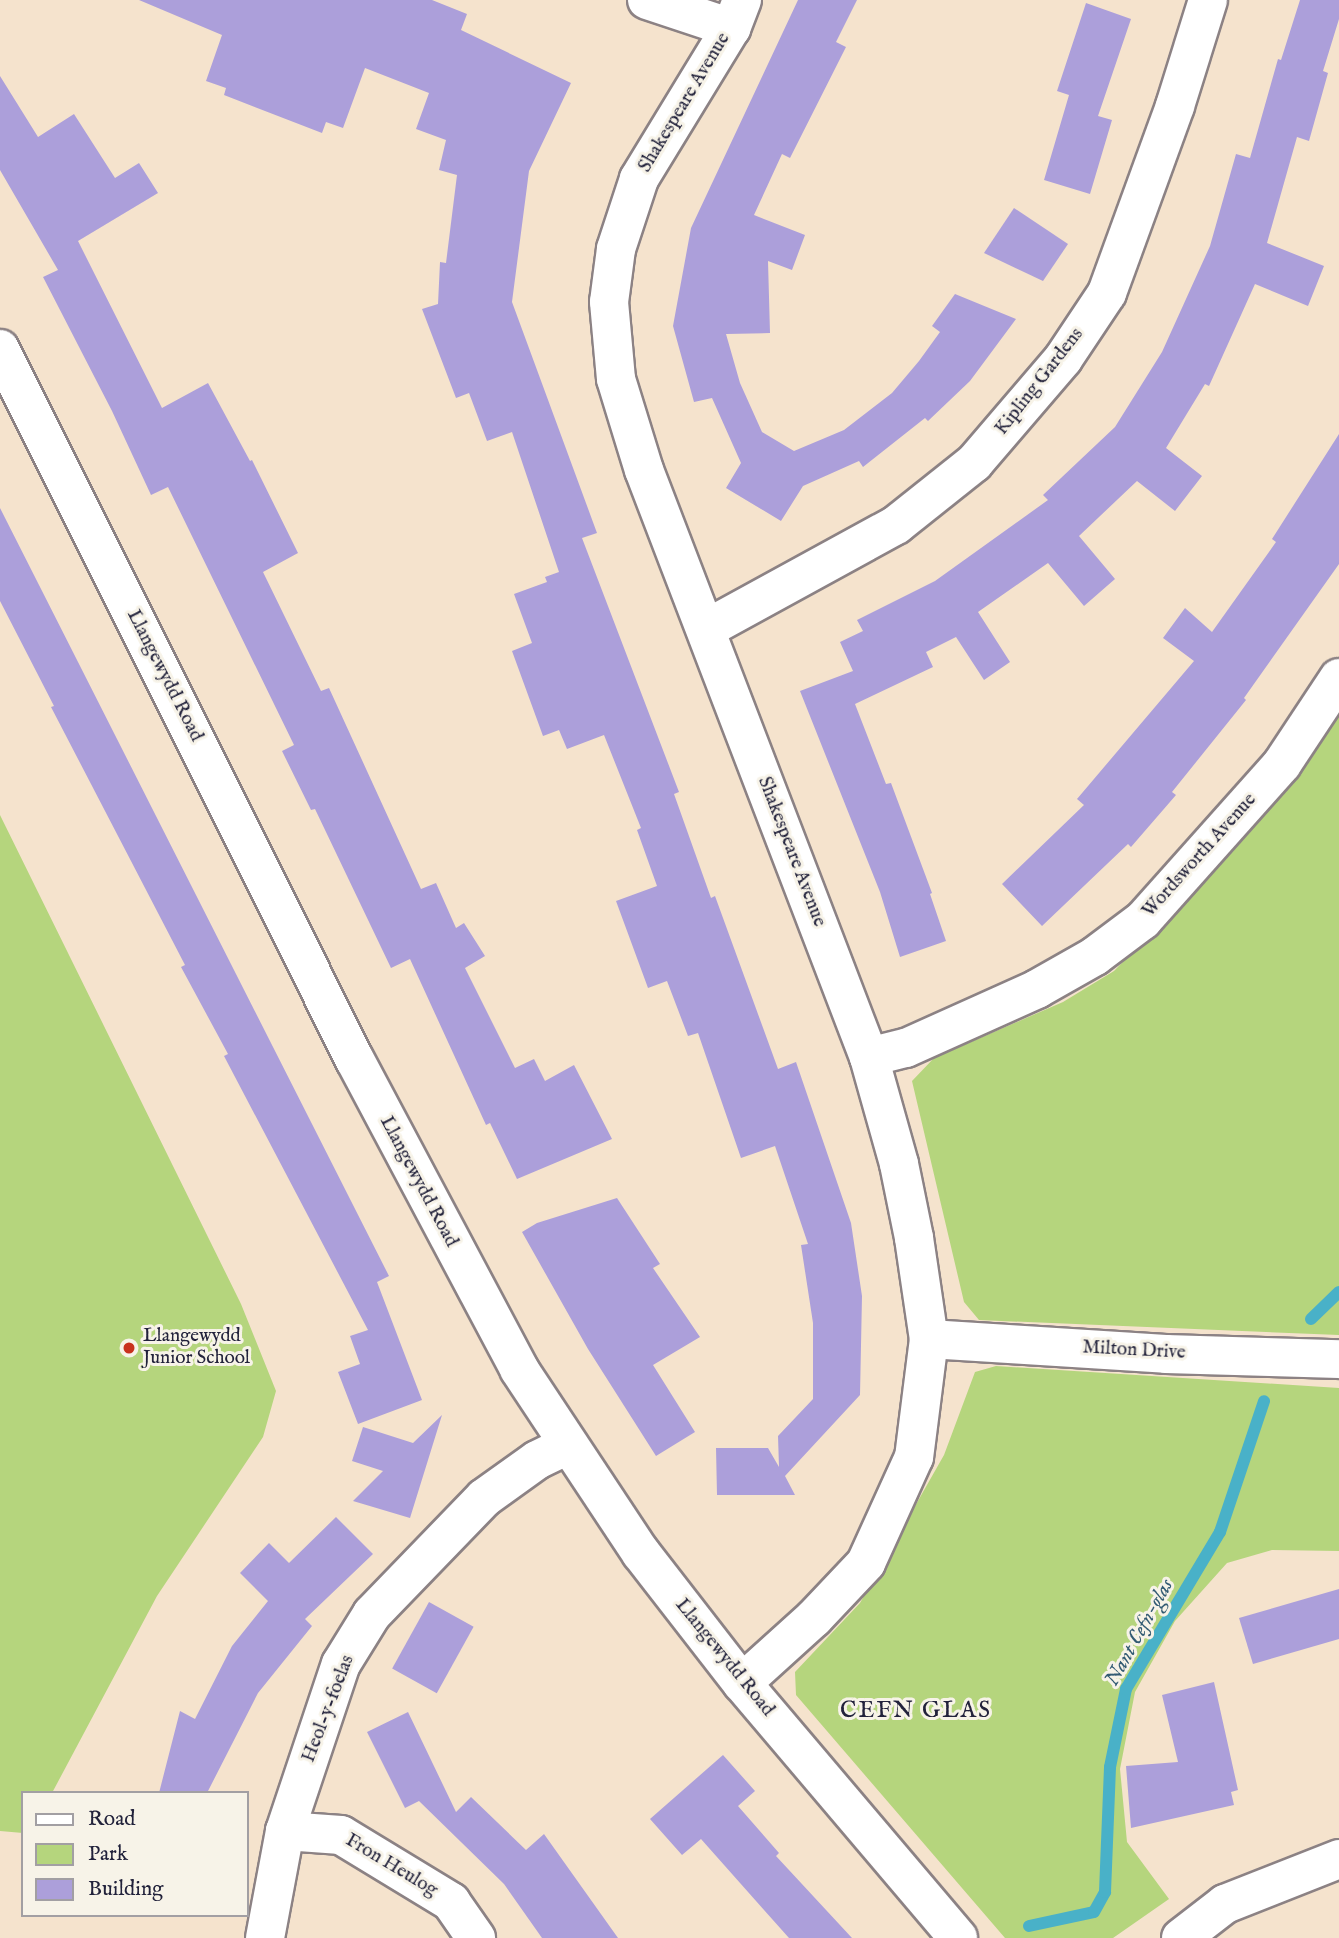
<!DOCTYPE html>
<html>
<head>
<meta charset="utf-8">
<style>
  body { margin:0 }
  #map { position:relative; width:1339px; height:1938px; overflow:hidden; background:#f5e3cd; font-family:"IM FELL English",serif }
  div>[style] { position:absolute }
  .green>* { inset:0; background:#b5d57d }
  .stream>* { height:12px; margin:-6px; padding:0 6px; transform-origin:6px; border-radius:6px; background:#49b1c8 }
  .building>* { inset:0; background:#ac9fda; transform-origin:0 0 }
  .roads { filter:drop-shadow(2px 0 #8c8284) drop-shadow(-2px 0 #8c8284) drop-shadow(0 2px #8c8284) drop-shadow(0 -2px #8c8284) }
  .minor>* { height:38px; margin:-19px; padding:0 19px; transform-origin:19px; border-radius:19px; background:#fff }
  .dots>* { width:19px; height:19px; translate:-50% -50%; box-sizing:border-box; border:4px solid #f7f3e8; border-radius:50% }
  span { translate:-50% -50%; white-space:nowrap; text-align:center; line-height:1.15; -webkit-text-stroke:6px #f7f3e8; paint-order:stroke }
  .street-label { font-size:19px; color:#22223b }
  .poi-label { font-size:19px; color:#22223b }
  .left { translate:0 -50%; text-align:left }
  .water-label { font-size:21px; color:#325b73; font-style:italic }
  .quarter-label { font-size:23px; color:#22223b; letter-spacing:2px }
  .legend { position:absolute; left:21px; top:1791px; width:228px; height:126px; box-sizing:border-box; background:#f7f3e8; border:2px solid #a29fa3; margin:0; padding:9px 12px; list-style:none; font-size:21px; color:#22223b }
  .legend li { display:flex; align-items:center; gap:14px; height:35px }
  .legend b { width:35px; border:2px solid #a29fa3 }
</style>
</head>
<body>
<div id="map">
  <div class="green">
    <i style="clip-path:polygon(1339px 707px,1339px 1335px,979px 1320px,964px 1302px,912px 1081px,934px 1058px,1063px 1002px,1114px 971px,1171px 912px)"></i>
    <i style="clip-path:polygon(0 815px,241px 1304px,276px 1391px,263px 1437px,157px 1596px,52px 1793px,23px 1793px,23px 1833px,0 1831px)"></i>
    <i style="clip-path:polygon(996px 1366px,1339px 1388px,1339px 1551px,1272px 1550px,1227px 1563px,1175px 1621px,1135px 1692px,1120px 1769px,1127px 1842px,1169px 1899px,1113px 1938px,1005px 1938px,796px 1695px,795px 1672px,860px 1603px,944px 1455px,975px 1372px)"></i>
  </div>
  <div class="stream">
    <i style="left:1311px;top:1319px;width:39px;rotate:-44deg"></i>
    <i style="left:1029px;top:1926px;width:66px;rotate:-12.2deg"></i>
    <i style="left:1094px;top:1912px;width:23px;rotate:-61deg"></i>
    <i style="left:1105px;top:1892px;width:125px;rotate:-87.7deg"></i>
    <i style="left:1110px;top:1767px;width:80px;rotate:-78.4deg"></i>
    <i style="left:1126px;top:1689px;width:183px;rotate:-59.1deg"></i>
    <i style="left:1220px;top:1532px;width:138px;rotate:-71.4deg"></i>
  </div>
  <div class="building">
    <i style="clip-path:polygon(139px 0,432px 0,467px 14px,461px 30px,571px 83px,529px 171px,512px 302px,597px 533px,582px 538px,679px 792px,674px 794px,711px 898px,715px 896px,778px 1069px,796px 1062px,851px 1223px,862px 1296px,860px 1395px,785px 1476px,795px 1495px,717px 1495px,716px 1448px,768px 1448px,779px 1467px,778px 1436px,813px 1399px,813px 1323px,801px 1245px,808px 1244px,775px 1146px,741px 1158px,698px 1033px,688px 1036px,667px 981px,648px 988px,616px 901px,657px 886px,637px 830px,641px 828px,604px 735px,567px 749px,559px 730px,543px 736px,512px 651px,532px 643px,514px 594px,547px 582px,545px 577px,559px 572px,512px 432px,487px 441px,469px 393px,456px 398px,422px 309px,438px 304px,440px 262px,446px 263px,457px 175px,439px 170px,446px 140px,416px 129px,429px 93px,365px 68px,343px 128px,326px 122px,322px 133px,224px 95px,226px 88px,206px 81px,222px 35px)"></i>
    <i style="clip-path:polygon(798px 0,857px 0,836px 42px,846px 47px,790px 158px,782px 154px,754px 215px,805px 235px,792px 270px,768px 261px,770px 333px,726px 334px,740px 383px,762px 432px,794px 451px,844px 430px,892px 393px,919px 361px,940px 332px,932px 326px,955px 294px,1016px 319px,970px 381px,928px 421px,925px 418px,863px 467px,859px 461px,803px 486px,781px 521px,726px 488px,741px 463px,712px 398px,694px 402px,673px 326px,691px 228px)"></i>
    <i style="clip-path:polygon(1300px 0,1339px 0,1339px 19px,1323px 71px,1328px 73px,1309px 141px,1297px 137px,1267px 243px,1324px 266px,1308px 306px,1255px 284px,1209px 386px,1205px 384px,1166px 448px,1202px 476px,1175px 511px,1137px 481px,1079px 536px,1115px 579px,1084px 606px,1048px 563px,978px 612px,1010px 662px,984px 680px,956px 637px,926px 652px,933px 667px,855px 704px,886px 784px,891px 783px,932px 893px,930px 894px,946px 941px,900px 957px,880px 892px,800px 691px,853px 671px,840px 642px,863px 631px,857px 620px,935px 581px,1048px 500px,1043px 495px,1115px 427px,1162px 352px,1210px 246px,1236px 154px,1250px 158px,1278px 59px,1281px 60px)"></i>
    <i style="clip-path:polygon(1086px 3px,1131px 19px,1098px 116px,1112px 120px,1090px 194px,1044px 180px,1069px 95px,1057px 91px)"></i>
    <i style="clip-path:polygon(0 76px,38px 137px,74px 114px,115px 178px,139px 163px,158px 193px,78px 241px,162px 408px,208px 383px,250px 461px,252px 460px,298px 553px,263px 572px,321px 691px,329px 688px,421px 889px,436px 883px,456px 928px,464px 923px,485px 956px,465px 968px,515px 1068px,534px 1059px,545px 1081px,574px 1065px,612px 1139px,517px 1179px,490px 1123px,486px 1125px,410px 959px,391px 968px,315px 809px,311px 810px,282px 751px,294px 745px,168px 487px,151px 495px,112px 411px,43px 277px,58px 270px,0 170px)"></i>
    <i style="clip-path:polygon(1014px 208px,1068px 244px,1043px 281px,984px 253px)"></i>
    <i style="clip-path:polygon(1339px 434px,1339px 564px,1244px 698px,1246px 700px,1172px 792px,1176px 795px,1131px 847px,1128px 844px,1042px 926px,1002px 884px,1084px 805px,1077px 799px,1194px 661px,1163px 638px,1185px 608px,1212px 632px,1276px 542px,1272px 539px)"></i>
    <i style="clip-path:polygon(0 508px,389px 1276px,377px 1282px,422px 1400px,358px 1424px,338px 1372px,360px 1364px,350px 1336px,368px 1330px,224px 1056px,228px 1054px,181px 967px,185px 965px,51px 707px,54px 706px,0 601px)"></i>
    <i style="clip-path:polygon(617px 1198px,660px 1264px,653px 1268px,700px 1337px,653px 1365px,695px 1432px,656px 1456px,588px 1349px,522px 1232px,537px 1223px)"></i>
    <i style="clip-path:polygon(442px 1415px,410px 1518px,353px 1501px,383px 1471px,352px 1461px,363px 1427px,413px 1443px)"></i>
    <i style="clip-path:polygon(336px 1517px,373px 1554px,305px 1619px,312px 1626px,258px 1693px,207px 1793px,159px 1793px,180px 1711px,195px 1719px,232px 1646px,268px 1601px,240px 1573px,269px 1543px,289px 1563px)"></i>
    <i style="clip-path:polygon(1339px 1589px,1339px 1639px,1253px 1664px,1239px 1618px)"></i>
    <i style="left:429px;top:1602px;width:51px;height:76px;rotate:29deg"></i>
    <i style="clip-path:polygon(1214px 1682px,1238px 1790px,1231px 1792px,1234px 1805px,1131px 1828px,1126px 1766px,1178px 1762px,1162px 1695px)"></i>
    <i style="clip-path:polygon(408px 1712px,456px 1812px,471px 1797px,526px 1850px,544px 1834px,618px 1938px,542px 1938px,504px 1884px,419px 1801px,405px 1808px,367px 1732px)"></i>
    <i style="clip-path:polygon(723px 1755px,755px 1791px,738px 1806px,779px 1853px,776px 1856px,852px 1938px,789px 1938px,701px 1839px,682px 1855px,650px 1819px)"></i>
  </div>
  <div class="roads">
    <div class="minor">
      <i style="left:647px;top:0;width:89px;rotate:18.4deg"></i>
      <i style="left:742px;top:0;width:30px;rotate:111deg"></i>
      <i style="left:731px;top:28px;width:177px;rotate:121.4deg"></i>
      <i style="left:639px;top:179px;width:74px;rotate:108.2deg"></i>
      <i style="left:616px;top:249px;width:53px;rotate:97.5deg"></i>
      <i style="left:609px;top:302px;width:77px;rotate:84.8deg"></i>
      <i style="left:616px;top:379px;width:95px;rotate:72.9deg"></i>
      <i style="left:644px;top:470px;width:629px;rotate:69.03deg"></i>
      <i style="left:869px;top:1057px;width:111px;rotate:74.3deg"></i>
      <i style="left:899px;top:1164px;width:76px;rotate:78.5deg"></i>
      <i style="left:914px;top:1238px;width:102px;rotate:81.6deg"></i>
      <i style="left:929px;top:1339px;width:119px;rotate:97.2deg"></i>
      <i style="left:914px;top:1457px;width:116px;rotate:114.4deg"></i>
      <i style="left:866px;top:1563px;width:76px;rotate:133.4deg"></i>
      <i style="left:814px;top:1618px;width:97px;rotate:137.9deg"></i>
      <i style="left:0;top:349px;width:795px;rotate:63.47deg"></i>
      <i style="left:355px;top:1060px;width:350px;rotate:62deg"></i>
      <i style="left:519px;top:1369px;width:221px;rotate:56.5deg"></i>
      <i style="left:641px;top:1553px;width:165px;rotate:52.2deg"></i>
      <i style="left:742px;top:1683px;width:334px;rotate:49.7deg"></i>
      <i style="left:706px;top:629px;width:217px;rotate:-28.7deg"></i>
      <i style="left:896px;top:525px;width:100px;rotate:-38.5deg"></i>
      <i style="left:974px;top:463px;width:137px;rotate:-49.4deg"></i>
      <i style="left:1063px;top:359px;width:79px;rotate:-56.3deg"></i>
      <i style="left:1107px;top:293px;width:199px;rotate:-70deg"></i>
      <i style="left:1175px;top:106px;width:111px;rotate:-72.7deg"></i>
      <i style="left:869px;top:1057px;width:38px;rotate:-14deg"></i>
      <i style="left:906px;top:1048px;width:144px;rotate:-24.2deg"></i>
      <i style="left:1037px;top:989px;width:67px;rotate:-29.6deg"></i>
      <i style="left:1095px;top:956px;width:60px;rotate:-36.9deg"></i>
      <i style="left:1143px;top:920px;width:209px;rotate:-48.3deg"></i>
      <i style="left:1282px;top:764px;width:103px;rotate:-56.5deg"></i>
      <i style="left:929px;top:1339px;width:237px;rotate:3.6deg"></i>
      <i style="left:1166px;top:1354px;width:173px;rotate:1.7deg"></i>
      <i style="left:285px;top:1831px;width:56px;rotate:4.1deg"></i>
      <i style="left:341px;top:1835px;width:129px;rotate:31.3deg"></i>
      <i style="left:451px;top:1902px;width:44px;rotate:55.2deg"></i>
      <i style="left:265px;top:1938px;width:109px;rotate:-79.4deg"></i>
      <i style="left:285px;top:1831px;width:176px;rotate:-71.5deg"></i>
      <i style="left:341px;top:1664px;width:59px;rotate:-58.2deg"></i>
      <i style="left:372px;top:1614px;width:161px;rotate:-46deg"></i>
      <i style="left:484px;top:1498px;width:65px;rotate:-35.6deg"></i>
      <i style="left:537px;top:1460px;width:34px;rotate:-26deg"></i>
      <i style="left:1181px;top:1938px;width:56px;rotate:-37.7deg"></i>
      <i style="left:1225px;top:1904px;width:123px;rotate:-21.5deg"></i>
    </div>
  </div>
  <div class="dots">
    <i style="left:129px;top:1348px;background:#c8321e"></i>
  </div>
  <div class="street-label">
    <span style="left:685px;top:103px;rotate:-59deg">Shakespeare Avenue</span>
    <span style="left:1040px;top:382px;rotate:-52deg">Kipling Gardens</span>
    <span style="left:164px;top:676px;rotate:63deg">Llangewydd Road</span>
    <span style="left:791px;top:852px;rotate:69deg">Shakespeare Avenue</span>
    <span style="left:1200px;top:856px;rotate:-48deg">Wordsworth Avenue</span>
    <span style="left:418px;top:1182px;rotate:62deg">Llangewydd Road</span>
    <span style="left:1134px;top:1351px;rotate:3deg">Milton Drive</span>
    <span style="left:724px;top:1658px;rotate:51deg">Llangewydd Road</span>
    <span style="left:329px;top:1709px;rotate:-69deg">Heol-y-foelas</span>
    <span style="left:391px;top:1866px;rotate:31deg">Fron Heulog</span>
  </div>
  <div class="poi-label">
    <span class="left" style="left:143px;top:1348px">Llangewydd<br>Junior School</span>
  </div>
  <div class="water-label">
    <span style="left:1140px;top:1633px;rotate:-61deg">Nant Cefn-glas</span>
  </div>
  <div class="quarter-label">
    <span style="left:916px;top:1711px">CEFN GLAS</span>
  </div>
  <ul class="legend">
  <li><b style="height:9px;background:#fff"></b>Road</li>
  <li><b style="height:19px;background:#b5d57d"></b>Park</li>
  <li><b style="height:19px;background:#ac9fda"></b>Building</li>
  </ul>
</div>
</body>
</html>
